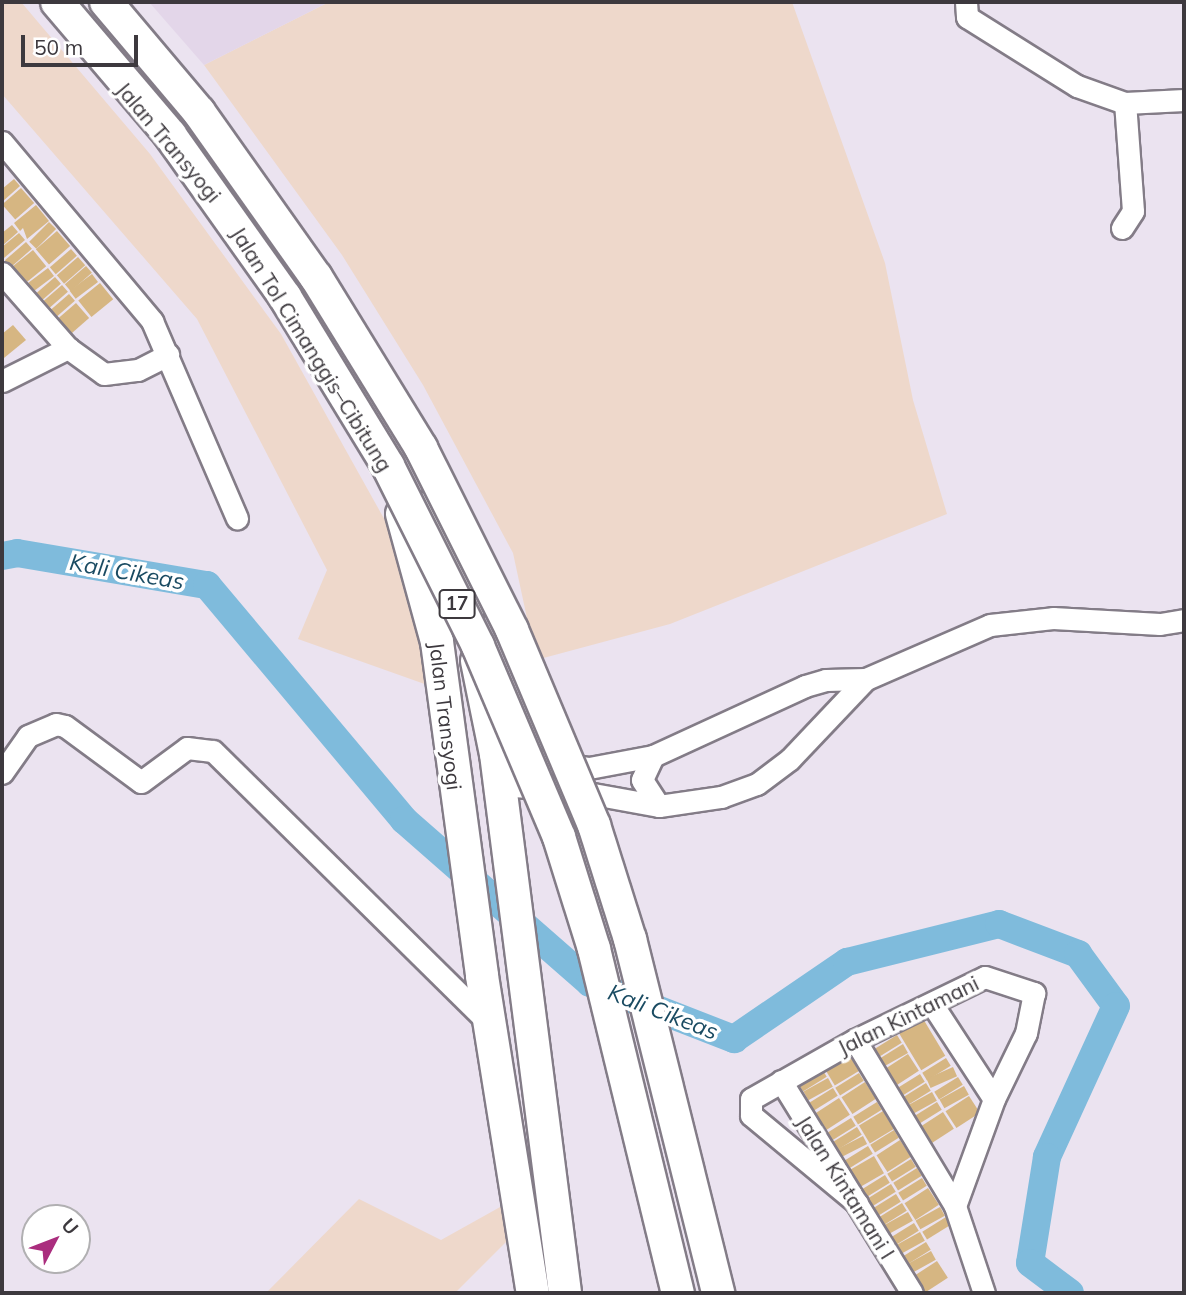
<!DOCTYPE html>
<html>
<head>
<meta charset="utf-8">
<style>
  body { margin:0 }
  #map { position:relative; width:1186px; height:1295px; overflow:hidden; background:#ebe3f0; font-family:Mulish,sans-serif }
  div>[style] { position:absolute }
  .commercial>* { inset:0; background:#eed8cb }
  .built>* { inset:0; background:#e3d6e9 }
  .river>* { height:28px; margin:-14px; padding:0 14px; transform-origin:14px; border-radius:14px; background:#7fbbdc }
  .building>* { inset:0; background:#d6b682; transform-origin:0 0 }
  .roads { filter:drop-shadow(2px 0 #837c87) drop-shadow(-2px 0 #837c87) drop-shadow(0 2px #837c87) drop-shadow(0 -2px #837c87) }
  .minor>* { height:21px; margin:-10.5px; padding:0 10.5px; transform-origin:10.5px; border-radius:10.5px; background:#fff }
  .highway>* { height:32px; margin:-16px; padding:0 16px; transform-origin:16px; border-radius:16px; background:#fff }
  .bridges { filter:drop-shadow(2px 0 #837c87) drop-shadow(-2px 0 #837c87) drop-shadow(0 2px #837c87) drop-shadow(0 -2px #837c87) }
  .highway-bridge>* { height:32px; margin:-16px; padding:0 16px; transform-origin:16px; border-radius:16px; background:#fff }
  span { translate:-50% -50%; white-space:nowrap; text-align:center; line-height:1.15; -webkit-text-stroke:7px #fff; paint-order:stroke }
  .shield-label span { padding:2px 5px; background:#fff; border:2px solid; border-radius:5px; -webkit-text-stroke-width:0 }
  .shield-label { font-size:19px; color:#3d393e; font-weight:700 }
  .street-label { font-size:21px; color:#3d393e }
  .water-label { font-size:23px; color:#1a4b62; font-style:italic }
  .frame { position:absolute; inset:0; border:4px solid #3d393e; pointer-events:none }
  .north { position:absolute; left:21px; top:1204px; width:70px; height:70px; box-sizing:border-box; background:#fff; border:2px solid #b1b0b2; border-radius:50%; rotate:48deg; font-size:19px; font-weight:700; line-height:28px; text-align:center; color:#3d393e }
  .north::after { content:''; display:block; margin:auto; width:24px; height:32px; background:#aa2d7e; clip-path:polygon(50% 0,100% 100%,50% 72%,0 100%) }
  .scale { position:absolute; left:21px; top:35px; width:117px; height:32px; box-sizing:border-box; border:4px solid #3d393e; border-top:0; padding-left:9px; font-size:21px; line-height:24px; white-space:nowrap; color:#3d393e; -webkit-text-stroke:5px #fff; paint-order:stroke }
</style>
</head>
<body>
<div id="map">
  <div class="commercial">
    <i style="clip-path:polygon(2px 2px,21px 2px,150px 154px,281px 334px,387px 524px,419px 608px,433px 687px,298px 639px,327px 570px,197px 319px,2px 94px)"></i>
    <i style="clip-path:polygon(329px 2px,792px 2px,885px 263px,913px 400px,947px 514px,670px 624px,536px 660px,513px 553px,423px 385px,342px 255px,204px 65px)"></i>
    <i style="clip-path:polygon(359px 1199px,441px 1240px,511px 1201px,514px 1234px,455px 1293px,266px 1293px)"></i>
  </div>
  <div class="built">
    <i style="clip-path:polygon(149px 2px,329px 2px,204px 65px)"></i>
  </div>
  <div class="river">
    <i style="left:2px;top:556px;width:15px;rotate:-11deg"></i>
    <i style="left:17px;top:553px;width:193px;rotate:9.6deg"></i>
    <i style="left:207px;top:585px;width:307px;rotate:50deg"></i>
    <i style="left:404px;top:820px;width:247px;rotate:41.2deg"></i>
    <i style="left:590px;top:983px;width:155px;rotate:21.3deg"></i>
    <i style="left:734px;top:1039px;width:137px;rotate:-34.3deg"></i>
    <i style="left:847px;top:962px;width:157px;rotate:-14deg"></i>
    <i style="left:999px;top:924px;width:85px;rotate:20.8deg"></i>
    <i style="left:1078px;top:954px;width:64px;rotate:53.8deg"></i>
    <i style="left:1116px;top:1006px;width:166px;rotate:114.6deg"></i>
    <i style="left:1047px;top:1157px;width:107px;rotate:99.1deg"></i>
    <i style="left:1030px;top:1263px;width:50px;rotate:36.9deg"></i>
  </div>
  <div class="building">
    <i style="clip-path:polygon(14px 179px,20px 186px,2px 202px,2px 189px)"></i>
    <i style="left:21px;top:188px;width:20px;height:25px;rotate:49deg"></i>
    <i style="clip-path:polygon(36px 205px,49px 221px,27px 239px,23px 228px,20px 231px,14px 223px)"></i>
    <i style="left:49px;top:222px;width:10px;height:28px;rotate:45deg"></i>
    <i style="clip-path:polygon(12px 225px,18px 232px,2px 246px,2px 233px)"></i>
    <i style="left:57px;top:231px;width:20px;height:28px;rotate:49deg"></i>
    <i style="clip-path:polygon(19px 233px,25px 240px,4px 258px,2px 247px)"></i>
    <i style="left:26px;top:242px;width:9px;height:28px;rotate:49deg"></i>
    <i style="left:71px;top:249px;width:9px;height:28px;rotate:49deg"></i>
    <i style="left:33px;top:250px;width:21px;height:28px;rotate:51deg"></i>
    <i style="left:78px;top:257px;width:11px;height:28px;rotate:49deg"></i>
    <i style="left:86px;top:266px;width:9px;height:28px;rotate:49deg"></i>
    <i style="left:48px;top:268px;width:10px;height:28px;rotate:53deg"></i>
    <i style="left:92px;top:274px;width:10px;height:28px;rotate:53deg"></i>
    <i style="left:55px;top:277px;width:9px;height:28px;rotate:49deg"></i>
    <i style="left:100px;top:283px;width:21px;height:28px;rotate:51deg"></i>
    <i style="left:62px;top:285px;width:9px;height:28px;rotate:49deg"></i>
    <i style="left:69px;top:294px;width:9px;height:28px;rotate:49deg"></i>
    <i style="left:76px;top:303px;width:20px;height:28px;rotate:49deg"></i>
    <i style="clip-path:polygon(13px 325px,26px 340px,4px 358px,2px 334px)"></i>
    <i style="left:919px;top:1012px;width:51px;height:28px;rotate:59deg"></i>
    <i style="left:897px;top:1035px;width:9px;height:28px;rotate:58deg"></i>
    <i style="clip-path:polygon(903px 1044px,908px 1053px,883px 1067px,879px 1059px)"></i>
    <i style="left:848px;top:1053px;width:21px;height:28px;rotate:59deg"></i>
    <i style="left:908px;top:1054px;width:20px;height:28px;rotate:57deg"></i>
    <i style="left:946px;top:1058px;width:9px;height:28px;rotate:58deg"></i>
    <i style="left:953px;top:1067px;width:10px;height:29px;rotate:66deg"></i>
    <i style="left:822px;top:1069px;width:9px;height:28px;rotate:58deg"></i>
    <i style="left:859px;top:1073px;width:9px;height:28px;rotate:58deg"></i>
    <i style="left:920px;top:1074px;width:9px;height:28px;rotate:58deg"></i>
    <i style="left:958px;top:1077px;width:9px;height:28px;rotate:58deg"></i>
    <i style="left:828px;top:1078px;width:10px;height:28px;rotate:61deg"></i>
    <i style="left:865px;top:1082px;width:20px;height:28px;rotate:57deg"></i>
    <i style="left:926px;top:1083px;width:9px;height:28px;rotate:58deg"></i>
    <i style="left:964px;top:1086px;width:10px;height:28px;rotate:61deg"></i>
    <i style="left:833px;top:1088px;width:9px;height:28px;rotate:58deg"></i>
    <i style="left:932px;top:1092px;width:10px;height:28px;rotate:61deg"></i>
    <i style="left:969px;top:1096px;width:20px;height:28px;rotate:57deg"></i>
    <i style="left:839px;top:1098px;width:20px;height:28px;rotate:57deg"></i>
    <i style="left:877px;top:1102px;width:9px;height:28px;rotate:58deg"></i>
    <i style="left:937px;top:1102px;width:9px;height:28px;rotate:58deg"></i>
    <i style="left:883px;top:1111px;width:21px;height:28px;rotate:59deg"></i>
    <i style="left:943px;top:1112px;width:20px;height:28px;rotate:57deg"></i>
    <i style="left:851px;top:1118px;width:9px;height:28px;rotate:58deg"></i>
    <i style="left:857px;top:1127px;width:9px;height:28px;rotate:58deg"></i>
    <i style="left:894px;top:1130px;width:9px;height:28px;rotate:58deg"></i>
    <i style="left:863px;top:1136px;width:9px;height:28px;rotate:63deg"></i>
    <i style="left:900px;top:1140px;width:20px;height:28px;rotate:57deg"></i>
    <i style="left:868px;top:1146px;width:9px;height:28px;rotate:58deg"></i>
    <i style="left:874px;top:1156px;width:20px;height:28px;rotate:60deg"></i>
    <i style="left:911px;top:1159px;width:9px;height:28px;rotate:58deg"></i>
    <i style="left:917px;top:1168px;width:9px;height:28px;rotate:58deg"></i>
    <i style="left:885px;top:1175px;width:9px;height:28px;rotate:58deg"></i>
    <i style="left:922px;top:1178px;width:9px;height:28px;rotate:58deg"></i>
    <i style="left:891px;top:1184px;width:9px;height:28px;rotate:58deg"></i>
    <i style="left:928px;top:1188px;width:20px;height:28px;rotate:57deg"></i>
    <i style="left:896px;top:1194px;width:9px;height:28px;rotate:58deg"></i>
    <i style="left:902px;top:1203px;width:9px;height:28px;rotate:58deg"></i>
    <i style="left:940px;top:1207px;width:10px;height:28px;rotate:61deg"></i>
    <i style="left:908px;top:1212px;width:10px;height:28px;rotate:61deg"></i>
    <i style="left:946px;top:1217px;width:9px;height:28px;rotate:58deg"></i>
    <i style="left:914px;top:1223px;width:9px;height:28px;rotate:58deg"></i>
    <i style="left:920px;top:1232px;width:10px;height:28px;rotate:61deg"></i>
    <i style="left:926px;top:1242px;width:9px;height:28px;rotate:58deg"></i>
    <i style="left:931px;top:1251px;width:10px;height:28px;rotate:61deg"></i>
    <i style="left:937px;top:1261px;width:20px;height:28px;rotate:57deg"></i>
  </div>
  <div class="roads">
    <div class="minor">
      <i style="left:966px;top:2px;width:15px;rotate:86deg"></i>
      <i style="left:967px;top:17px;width:130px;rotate:32.1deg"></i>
      <i style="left:1077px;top:86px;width:51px;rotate:19.5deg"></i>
      <i style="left:1125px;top:103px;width:59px;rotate:-2.9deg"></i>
      <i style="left:2px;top:142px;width:234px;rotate:50deg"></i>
      <i style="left:152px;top:321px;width:215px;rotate:66.7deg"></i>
      <i style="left:1122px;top:228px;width:20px;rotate:-57deg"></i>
      <i style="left:1133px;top:211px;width:108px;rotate:-94.2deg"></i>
      <i style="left:2px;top:273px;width:100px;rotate:48.7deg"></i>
      <i style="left:68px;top:348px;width:44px;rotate:35.8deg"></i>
      <i style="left:104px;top:374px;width:34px;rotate:-7deg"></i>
      <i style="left:138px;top:370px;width:34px;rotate:-27deg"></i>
      <i style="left:2px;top:381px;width:74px;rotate:-26.6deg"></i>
      <i style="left:653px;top:756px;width:26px;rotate:115deg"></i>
      <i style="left:642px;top:780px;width:31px;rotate:57deg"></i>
      <i style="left:517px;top:757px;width:73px;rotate:8.7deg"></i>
      <i style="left:589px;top:768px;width:65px;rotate:-10.6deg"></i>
      <i style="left:653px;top:756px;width:167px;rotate:-24.7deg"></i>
      <i style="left:805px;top:686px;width:22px;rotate:-16deg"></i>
      <i style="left:826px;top:680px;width:40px;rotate:-1.4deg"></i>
      <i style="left:866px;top:679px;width:135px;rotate:-23.5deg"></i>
      <i style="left:990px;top:625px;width:63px;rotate:-6.3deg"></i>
      <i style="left:1053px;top:618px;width:107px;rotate:3.2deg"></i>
      <i style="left:1160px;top:624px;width:24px;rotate:-9deg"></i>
      <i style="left:2px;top:773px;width:45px;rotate:-54.9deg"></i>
      <i style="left:28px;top:736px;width:30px;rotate:-23deg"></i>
      <i style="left:56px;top:724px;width:9px;rotate:13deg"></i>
      <i style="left:65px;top:726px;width:94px;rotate:36.4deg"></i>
      <i style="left:141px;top:782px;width:57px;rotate:-36.5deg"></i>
      <i style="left:187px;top:748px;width:26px;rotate:7deg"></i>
      <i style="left:213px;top:751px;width:389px;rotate:44.6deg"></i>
      <i style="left:499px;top:785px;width:72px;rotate:4deg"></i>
      <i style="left:571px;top:790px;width:89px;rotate:10.3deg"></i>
      <i style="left:659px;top:806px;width:63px;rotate:-8.3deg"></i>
      <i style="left:721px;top:797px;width:38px;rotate:-20deg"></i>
      <i style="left:757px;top:784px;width:41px;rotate:-37.1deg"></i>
      <i style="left:790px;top:759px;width:110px;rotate:-46.5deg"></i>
      <i style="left:932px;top:1004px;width:113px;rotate:56.9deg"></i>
      <i style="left:855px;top:1040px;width:194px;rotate:58.9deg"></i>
      <i style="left:781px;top:1081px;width:249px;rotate:58.3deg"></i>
      <i style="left:857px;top:1203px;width:138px;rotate:-140.3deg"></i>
      <i style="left:751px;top:1115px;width:16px;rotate:-90deg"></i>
      <i style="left:751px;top:1099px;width:120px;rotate:-29.6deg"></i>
      <i style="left:855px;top:1040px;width:144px;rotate:-25.9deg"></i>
      <i style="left:985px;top:977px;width:52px;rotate:18.1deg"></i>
      <i style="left:1034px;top:993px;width:41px;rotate:101.3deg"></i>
      <i style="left:1026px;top:1033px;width:73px;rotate:115.9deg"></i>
      <i style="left:994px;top:1099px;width:114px;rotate:110deg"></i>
      <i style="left:955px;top:1206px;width:92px;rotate:71.6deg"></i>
    </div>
    <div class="highway">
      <i style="left:436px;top:502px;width:116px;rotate:74.5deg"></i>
      <i style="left:402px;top:514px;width:133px;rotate:74.7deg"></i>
      <i style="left:437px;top:642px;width:337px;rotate:82.3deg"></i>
      <i style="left:482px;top:976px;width:321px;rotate:80.9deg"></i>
      <i style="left:477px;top:661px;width:95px;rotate:78.5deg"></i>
      <i style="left:496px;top:754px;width:543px;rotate:82.7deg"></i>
    </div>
  </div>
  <div class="bridges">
    <div class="highway-bridge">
      <i style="left:57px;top:2px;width:175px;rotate:49.6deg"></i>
      <i style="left:170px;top:135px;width:199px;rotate:54.6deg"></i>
      <i style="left:285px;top:297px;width:198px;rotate:58.6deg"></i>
      <i style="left:388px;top:466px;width:201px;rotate:63.4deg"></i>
      <i style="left:478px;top:646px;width:207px;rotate:67deg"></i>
      <i style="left:559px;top:837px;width:117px;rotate:72.6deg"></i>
      <i style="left:594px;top:949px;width:354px;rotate:76.3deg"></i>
      <i style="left:106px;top:2px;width:144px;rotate:49.8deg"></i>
      <i style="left:199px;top:112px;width:202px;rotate:54.7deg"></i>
      <i style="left:316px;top:277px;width:201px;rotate:58.4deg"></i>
      <i style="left:421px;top:448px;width:203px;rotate:63.4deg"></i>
      <i style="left:512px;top:630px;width:212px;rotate:67.2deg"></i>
      <i style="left:594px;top:825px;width:120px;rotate:72.5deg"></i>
      <i style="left:630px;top:939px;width:365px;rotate:76deg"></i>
    </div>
  </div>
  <div class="shield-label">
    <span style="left:457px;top:604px">17</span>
  </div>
  <div class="street-label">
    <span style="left:169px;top:142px;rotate:50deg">Jalan Transyogi</span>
    <span style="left:312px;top:349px;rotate:58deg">Jalan Tol Cimanggis–Cibitung</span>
    <span style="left:446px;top:716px;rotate:83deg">Jalan Transyogi</span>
    <span style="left:908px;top:1015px;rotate:-26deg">Jalan Kintamani</span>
    <span style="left:846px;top:1187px;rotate:58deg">Jalan Kintamani I</span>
  </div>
  <div class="water-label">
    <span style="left:127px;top:572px;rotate:10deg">Kali Cikeas</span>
    <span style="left:663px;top:1012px;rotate:21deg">Kali Cikeas</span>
  </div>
  <div class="frame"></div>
  <div class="north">U</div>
  <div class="scale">50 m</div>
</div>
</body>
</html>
